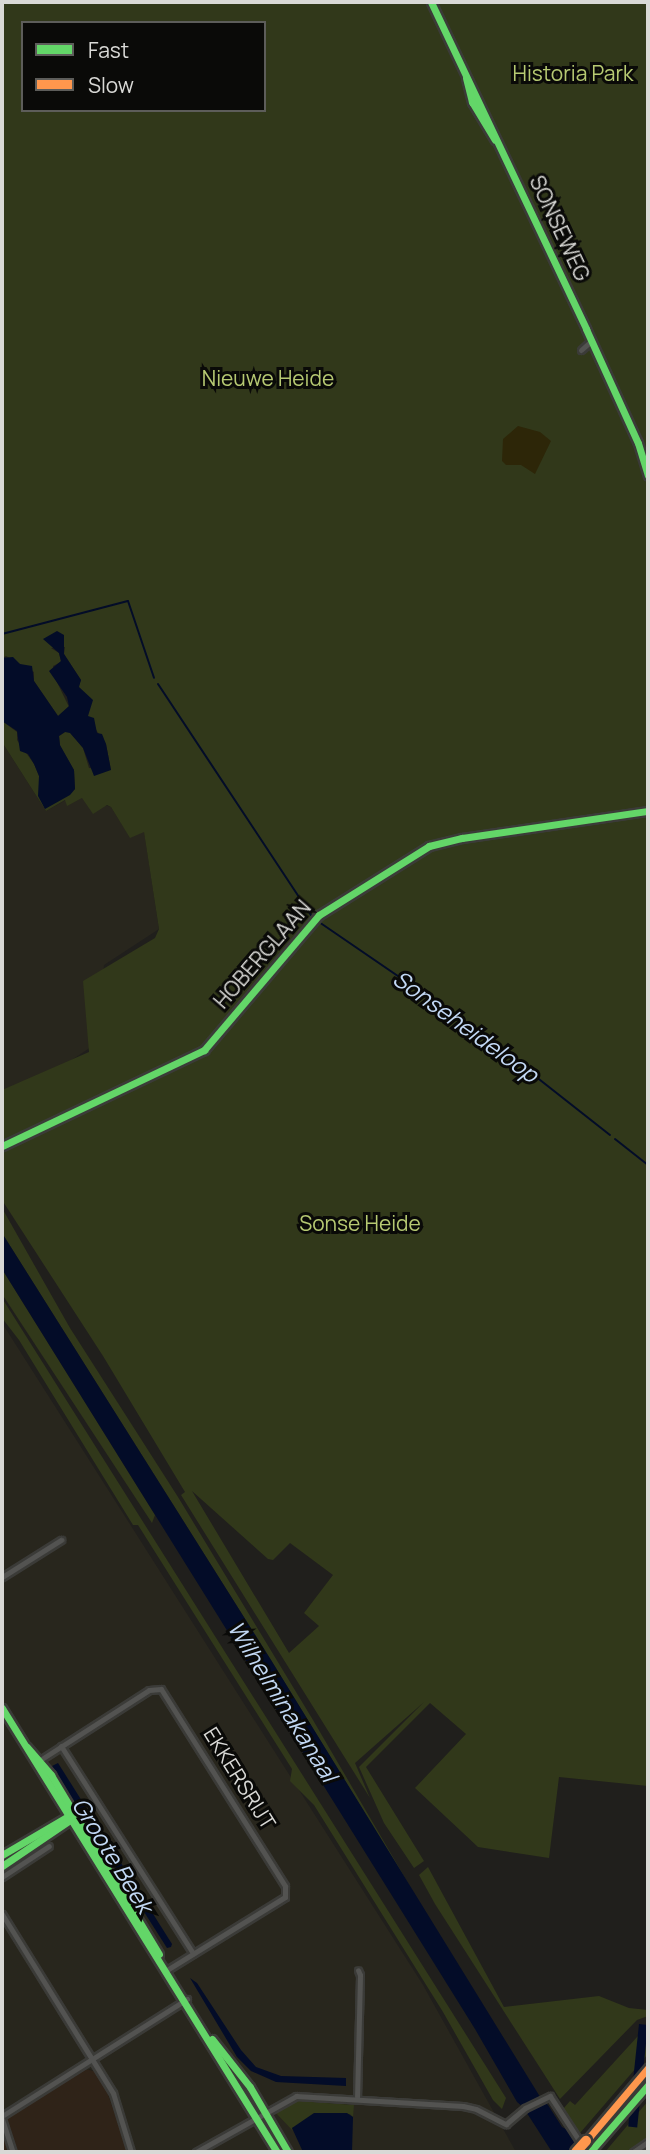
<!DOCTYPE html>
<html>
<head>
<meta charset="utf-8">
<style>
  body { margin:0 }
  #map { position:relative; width:650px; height:2154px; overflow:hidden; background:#201f1c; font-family:Manrope,sans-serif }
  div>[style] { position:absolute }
  .commercial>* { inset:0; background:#2f2318 }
  .built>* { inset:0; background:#28261d }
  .green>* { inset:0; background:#31381a }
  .sand>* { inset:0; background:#2d2608 }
  .water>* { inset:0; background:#030c28; transform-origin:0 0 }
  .stream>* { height:2px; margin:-1px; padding:0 1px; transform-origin:1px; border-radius:1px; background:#030c28 }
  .roads { filter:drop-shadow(2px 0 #3b3b38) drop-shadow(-2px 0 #3b3b38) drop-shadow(0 2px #3b3b38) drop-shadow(0 -2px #3b3b38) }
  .street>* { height:5px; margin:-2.5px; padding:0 2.5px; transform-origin:2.5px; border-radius:2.5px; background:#535351 }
  .fast>* { height:7px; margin:-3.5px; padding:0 3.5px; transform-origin:3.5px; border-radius:3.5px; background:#63d668 }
  .slow>* { height:7px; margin:-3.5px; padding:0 3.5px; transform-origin:3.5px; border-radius:3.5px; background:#ff974d }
  .bridges { filter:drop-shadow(2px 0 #3b3b38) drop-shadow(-2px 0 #3b3b38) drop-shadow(0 2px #3b3b38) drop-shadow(0 -2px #3b3b38) }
  .slow-bridge>* { height:10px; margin:-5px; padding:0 5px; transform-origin:5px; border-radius:5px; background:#ff974d }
  span { translate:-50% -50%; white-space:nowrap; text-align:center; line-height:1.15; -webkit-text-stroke:6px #0a0a08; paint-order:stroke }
  .park-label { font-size:21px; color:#b6c972 }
  .street-label { font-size:21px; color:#d9d9d6 }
  .water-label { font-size:23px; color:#c2d8f4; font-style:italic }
  .frame { position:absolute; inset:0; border:4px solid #d9d9d6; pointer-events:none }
  .legend { position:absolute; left:21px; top:21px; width:245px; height:91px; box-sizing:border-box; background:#0a0a08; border:2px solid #5d5d5a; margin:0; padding:9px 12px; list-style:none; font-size:21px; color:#d9d9d6 }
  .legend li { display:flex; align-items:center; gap:14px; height:35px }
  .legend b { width:35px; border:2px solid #5d5d5a }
</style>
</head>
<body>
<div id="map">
  <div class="commercial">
    <i style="clip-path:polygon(86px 2069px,97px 2072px,106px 2088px,128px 2152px,2px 2152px,2px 2121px)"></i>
  </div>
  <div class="built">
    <i style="clip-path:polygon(2px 742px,46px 811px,66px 800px,67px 805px,82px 798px,111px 807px,130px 837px,144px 831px,159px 929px,104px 965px,97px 1043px,6px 1104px,2px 1098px)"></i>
    <i style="clip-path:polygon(2px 1323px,423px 1985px,516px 2152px,128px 2152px,106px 2088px,97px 2073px,90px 2069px,82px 2071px,2px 2121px)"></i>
  </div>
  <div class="green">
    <i style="clip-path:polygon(evenodd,2px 2px,648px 2px,648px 1786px,559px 1777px,549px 1858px,478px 1847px,415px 1788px,466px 1734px,430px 1703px,366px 1767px,424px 1861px,414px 1868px,384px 1823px,359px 1767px,424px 1702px,355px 1763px,370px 1798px,181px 1495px,185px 1492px,103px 1356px,2px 1200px,2px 1090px,89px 1052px,83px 981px,155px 938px,159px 929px,144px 832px,130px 838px,111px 807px,107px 805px,93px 814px,82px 798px,67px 806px,65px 800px,46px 811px,2px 742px,2px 721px,17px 732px,17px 740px,34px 764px,39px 776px,39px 795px,45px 808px,75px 789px,74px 770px,60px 746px,59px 736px,65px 732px,70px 732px,83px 748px,89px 768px,111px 770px,106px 744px,87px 717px,78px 687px,81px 680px,64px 654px,65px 647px,51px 648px,59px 653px,61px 662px,53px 666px,55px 678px,69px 707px,58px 716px,34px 681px,34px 672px,6px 656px,2px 658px,2px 2px,23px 23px,264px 23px,264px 110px,23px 110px,23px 23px,2px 2px,192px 1491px,268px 1559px,273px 1560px,290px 1543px,333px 1575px,304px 1613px,319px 1626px,289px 1653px,192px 1491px)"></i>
    <i style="clip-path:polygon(2px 1208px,70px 1328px,178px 1497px,313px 1720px,418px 1900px,271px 1660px,2px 1233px)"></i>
    <i style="clip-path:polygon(2px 1269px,155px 1515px,152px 1523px,2px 1294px)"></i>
    <i style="clip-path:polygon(2px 1298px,506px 2098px,502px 2109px,493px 2100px,443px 2012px,314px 1805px,290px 1781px,292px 1769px,138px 1525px,133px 1525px,19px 1340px,2px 1318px)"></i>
    <i style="clip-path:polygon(428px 1867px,504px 2007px,599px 1996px,629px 2008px,648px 2010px,648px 2016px,637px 2020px,560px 2099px,435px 1904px,419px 1875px)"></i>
    <i style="clip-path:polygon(648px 2025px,648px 2054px,580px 2133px,563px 2109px,570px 2101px,575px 2105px)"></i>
    <i style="clip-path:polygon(298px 2101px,354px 2105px,353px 2117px,350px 2114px,292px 2128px,293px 2131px,275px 2112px)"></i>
    <i style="clip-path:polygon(648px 2101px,648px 2138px,630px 2152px,605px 2152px)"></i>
  </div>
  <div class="sand">
    <i style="clip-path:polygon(518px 426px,540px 432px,551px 441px,535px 474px,521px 465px,506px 465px,502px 461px,503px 439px)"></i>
  </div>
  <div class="water">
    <i style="clip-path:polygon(57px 631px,64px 635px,64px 654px,81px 680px,79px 687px,93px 700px,88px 716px,94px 718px,97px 733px,102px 734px,106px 744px,111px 770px,94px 776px,83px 748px,70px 733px,65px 732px,59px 736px,60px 745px,74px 770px,75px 789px,70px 795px,45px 809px,38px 796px,39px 776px,34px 764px,28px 754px,20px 751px,17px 731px,2px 721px,2px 658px,13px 657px,20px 664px,32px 666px,34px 681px,58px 716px,69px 706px,67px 697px,49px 671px,61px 661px,59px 653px,43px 639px)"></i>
    <i style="clip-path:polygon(2px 1233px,271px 1660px,542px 2100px,548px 2105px,562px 2127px,569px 2131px,582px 2152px,552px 2152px,523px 2107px,517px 2102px,475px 2029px,2px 1269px)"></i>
    <i style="clip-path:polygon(58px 1763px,172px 1944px,171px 1947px,167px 1948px,55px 1772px,52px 1766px)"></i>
    <i style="clip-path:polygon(190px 1978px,197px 1983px,241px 2050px,256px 2067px,281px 2076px,346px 2078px,346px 2086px,276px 2082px,251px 2071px,237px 2057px)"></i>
    <i style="left:639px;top:2024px;width:9px;height:103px;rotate:6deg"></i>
    <i style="clip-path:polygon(314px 2113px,347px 2113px,353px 2117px,352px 2152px,303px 2152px,292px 2128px)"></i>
  </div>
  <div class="stream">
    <i style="left:2px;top:634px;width:130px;rotate:-14.7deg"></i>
    <i style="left:128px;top:601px;width:81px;rotate:71.3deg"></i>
    <i style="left:158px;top:684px;width:277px;rotate:56.5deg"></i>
    <i style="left:319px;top:922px;width:188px;rotate:34.4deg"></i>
    <i style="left:474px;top:1028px;width:173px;rotate:38.2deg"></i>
    <i style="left:615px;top:1139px;width:42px;rotate:38.2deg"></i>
  </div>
  <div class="roads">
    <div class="street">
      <i style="left:581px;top:350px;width:13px;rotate:-42deg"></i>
      <i style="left:2px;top:1577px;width:70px;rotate:-32.1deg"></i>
      <i style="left:61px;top:1746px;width:246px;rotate:57.5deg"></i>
      <i style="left:37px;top:1762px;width:133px;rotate:-32.7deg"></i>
      <i style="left:149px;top:1690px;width:12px;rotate:-5deg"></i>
      <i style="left:161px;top:1689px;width:233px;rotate:57.8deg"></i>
      <i style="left:285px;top:1886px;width:11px;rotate:90deg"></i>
      <i style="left:285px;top:1897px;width:141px;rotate:148.3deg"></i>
      <i style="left:2px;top:1877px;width:56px;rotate:-33.4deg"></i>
      <i style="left:2px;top:1914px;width:211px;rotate:58.2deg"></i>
      <i style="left:113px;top:2093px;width:62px;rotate:73deg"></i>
      <i style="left:357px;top:2099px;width:124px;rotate:-88.6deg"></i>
      <i style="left:360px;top:1975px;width:5px;rotate:-112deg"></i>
      <i style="left:2px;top:2116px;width:219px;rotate:-32.3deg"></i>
      <i style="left:2px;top:2119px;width:35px;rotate:72deg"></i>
      <i style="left:196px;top:2152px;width:115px;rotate:-29.2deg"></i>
      <i style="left:296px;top:2096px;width:167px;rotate:3.4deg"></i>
      <i style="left:463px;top:2106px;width:13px;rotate:13deg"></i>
      <i style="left:476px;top:2109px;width:34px;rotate:27deg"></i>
      <i style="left:506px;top:2124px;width:25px;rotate:-40deg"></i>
      <i style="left:525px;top:2108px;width:28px;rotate:-26deg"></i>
      <i style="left:550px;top:2096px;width:59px;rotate:56.9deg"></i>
      <i style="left:633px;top:2152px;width:18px;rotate:-34deg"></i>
    </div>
    <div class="fast">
      <i style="left:431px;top:2px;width:362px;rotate:64.6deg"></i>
      <i style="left:586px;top:329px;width:125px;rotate:65.5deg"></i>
      <i style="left:638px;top:443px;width:34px;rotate:73deg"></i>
      <i style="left:466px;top:78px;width:25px;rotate:76deg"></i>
      <i style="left:472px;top:102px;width:44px;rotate:58.8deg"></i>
      <i style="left:2px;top:1146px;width:224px;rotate:-25.4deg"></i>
      <i style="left:204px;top:1050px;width:177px;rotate:-49.6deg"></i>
      <i style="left:319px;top:915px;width:130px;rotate:-32.1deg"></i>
      <i style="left:429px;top:846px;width:34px;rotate:-14deg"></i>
      <i style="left:462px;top:838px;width:188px;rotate:-8.3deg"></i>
      <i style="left:2px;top:1708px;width:522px;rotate:58.23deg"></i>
      <i style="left:27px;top:1747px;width:37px;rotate:49deg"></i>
      <i style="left:51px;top:1775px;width:209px;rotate:58.9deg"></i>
      <i style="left:2px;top:1855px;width:79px;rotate:-30.5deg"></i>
      <i style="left:2px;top:1866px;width:86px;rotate:-34.1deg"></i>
      <i style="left:212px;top:2039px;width:61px;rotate:51.6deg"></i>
      <i style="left:250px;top:2087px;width:75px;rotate:59.7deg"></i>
      <i style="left:590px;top:2152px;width:89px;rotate:-49.1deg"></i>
    </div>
    <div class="slow">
      <i style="left:586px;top:2141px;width:96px;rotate:-49.7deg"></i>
    </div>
  </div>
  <div class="bridges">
    <div class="slow-bridge">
      <i style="left:576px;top:2152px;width:15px;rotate:-48deg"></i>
    </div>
  </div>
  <div class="park-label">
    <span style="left:573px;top:73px">Historia Park</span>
    <span style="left:268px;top:378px">Nieuwe Heide</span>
    <span style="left:360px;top:1223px">Sonse Heide</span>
  </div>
  <div class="street-label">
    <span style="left:560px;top:228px;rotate:65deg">SONSEWEG</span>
    <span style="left:262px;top:954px;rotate:-49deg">HOBERGLAAN</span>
    <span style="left:240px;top:1778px;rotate:58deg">EKKERSRIJT</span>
  </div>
  <div class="water-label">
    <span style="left:466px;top:1026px;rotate:36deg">Sonseheideloop</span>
    <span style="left:283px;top:1701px;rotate:58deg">Wilhelminakanaal</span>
    <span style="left:113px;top:1855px;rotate:58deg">Groote Beek</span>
  </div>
  <div class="frame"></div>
  <ul class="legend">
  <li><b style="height:9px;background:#63d668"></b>Fast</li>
  <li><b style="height:9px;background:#ff974d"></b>Slow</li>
  </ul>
</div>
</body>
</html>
